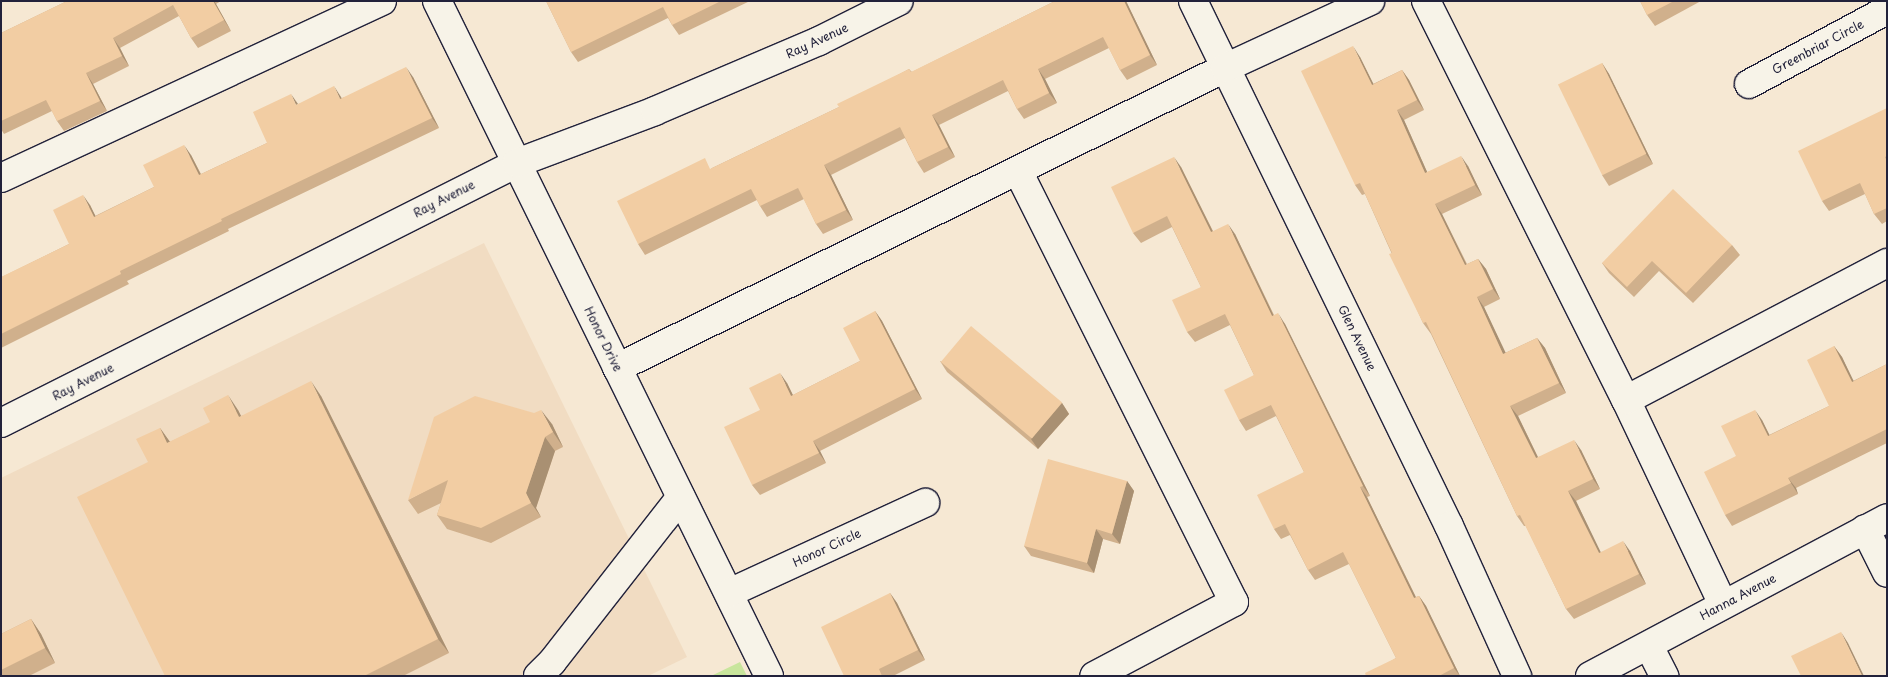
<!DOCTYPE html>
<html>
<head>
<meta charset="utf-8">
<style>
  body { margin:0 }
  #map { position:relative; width:1888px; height:677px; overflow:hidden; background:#f6e8d3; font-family:"Playpen Sans",sans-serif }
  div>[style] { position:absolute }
  .built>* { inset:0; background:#f1dcc2 }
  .green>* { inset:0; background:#c8e59c }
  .roads { filter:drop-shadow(1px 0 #22223b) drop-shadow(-1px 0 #22223b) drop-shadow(0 1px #22223b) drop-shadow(0 -1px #22223b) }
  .minor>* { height:28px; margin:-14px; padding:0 14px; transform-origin:14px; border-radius:14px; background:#f7f3e8 }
  .wall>* { inset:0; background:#d0b08c }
  .shaded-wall>* { inset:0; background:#a99072 }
  .building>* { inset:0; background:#f2cda3; transform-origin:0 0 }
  span { translate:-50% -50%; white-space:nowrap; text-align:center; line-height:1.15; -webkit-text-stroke:4px #f7f3e8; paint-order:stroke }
  .street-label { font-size:12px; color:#22223b }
  .frame { position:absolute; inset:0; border:2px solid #22223b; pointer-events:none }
</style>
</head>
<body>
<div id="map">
  <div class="built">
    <i style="clip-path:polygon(484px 243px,687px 657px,648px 676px,1px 676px,1px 478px)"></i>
  </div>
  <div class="green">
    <i style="clip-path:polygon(740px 662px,747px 676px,711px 676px)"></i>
  </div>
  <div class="roads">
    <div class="minor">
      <i style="left:437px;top:1px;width:752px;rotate:63.81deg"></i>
      <i style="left:1193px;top:1px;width:584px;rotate:64.01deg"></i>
      <i style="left:1449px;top:526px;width:165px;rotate:65.6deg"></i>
      <i style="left:1426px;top:1px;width:446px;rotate:63.4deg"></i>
      <i style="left:1626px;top:400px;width:226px;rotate:64.6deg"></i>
      <i style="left:1749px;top:84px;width:157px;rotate:-28.2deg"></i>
      <i style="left:1018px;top:171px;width:482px;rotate:63.4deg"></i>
      <i style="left:1234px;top:602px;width:158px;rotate:152.1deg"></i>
      <i style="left:1px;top:178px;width:420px;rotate:-24.9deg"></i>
      <i style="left:617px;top:368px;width:678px;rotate:-26.26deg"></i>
      <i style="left:1225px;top:68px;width:160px;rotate:-24.8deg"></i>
      <i style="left:1626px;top:400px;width:295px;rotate:-27.7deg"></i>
      <i style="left:1px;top:423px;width:578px;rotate:-26.74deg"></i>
      <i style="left:517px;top:163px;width:147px;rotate:-20.6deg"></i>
      <i style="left:655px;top:111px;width:178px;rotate:-23.1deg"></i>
      <i style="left:819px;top:41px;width:89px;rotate:-26.6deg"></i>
      <i style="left:1865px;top:529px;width:49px;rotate:63.4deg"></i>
      <i style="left:729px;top:593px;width:216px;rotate:-24.7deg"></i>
      <i style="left:1649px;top:646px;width:34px;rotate:63deg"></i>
      <i style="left:538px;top:676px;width:20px;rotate:-45deg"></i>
      <i style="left:552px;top:662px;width:209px;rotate:-52deg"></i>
      <i style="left:1590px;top:676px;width:336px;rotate:-28deg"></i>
    </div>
  </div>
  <div class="wall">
    <i style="clip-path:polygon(67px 1px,221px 1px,216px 4px,231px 31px,198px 48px,191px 38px,179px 16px,120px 48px,129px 66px,93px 84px,107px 111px,64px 131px,57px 121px,52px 111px,4px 134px,1px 129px,1px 33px)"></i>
    <i style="clip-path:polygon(546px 1px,750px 1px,679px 35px,672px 25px,668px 18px,578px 62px,571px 52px)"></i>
    <i style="clip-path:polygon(1055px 1px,1126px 1px,1157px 65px,1127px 80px,1120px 70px,1109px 48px,1045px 79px,1057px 103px,1024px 119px,1017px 109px,1008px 91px,939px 125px,955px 157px,924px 173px,917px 162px,905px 138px,831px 175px,853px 220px,823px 234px,816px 224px,804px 199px,767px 217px,760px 206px,757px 200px,645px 255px,638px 244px,712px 168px,839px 107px,909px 69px,912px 72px)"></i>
    <i style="clip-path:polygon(1640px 1px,1701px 1px,1655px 26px,1647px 15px)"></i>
    <i style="clip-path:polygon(1360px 57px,1373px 84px,1402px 70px,1409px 80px,1424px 110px,1404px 120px,1427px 172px,1468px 166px,1482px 195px,1442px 214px,1467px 264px,1478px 259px,1486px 269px,1500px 299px,1484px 307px,1505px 353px,1537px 338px,1545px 348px,1566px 393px,1518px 416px,1538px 457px,1581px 450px,1600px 489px,1576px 501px,1600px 552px,1630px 551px,1646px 584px,1574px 619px,1566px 609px,1526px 526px,1524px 526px,1517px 516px,1431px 334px,1423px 323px,1365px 194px,1362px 195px,1355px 185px)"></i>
    <i style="clip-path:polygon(1602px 63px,1609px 74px,1653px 164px,1609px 186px,1602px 175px)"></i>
    <i style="clip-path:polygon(413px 77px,439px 128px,228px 229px,229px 231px,127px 281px,129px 284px,1px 348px,1px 276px,2px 277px,69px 244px,90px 205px,95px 216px,154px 187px,191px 155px,201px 174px,267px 143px,298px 104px,342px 98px)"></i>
    <i style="clip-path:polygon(1887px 108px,1887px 221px,1882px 224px,1874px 214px,1865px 194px,1829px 211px,1822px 201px)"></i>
    <i style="clip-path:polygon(1181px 167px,1213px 231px,1235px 234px,1274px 315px,1285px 324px,1370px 496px,1367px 497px,1416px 597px,1419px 596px,1426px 606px,1460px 676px,1366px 676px,1396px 658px,1349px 564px,1315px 580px,1308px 570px,1290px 535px,1281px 539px,1274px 529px,1304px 472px,1276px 416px,1246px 431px,1239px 420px,1254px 375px,1230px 325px,1195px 342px,1187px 332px,1201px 287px,1172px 227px,1141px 243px,1133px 233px)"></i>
    <i style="clip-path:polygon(1732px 245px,1740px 255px,1693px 303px,1659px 271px,1634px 297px,1609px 273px,1602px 263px)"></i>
    <i style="clip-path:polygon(875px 311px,882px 321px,922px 399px,820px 451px,826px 463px,760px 495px,752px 485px,760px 410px,787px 383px,793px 395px,860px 361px)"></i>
    <i style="clip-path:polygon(1834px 346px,1842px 357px,1853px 381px,1887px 364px,1887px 443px,1796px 488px,1798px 494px,1732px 526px,1725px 515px,1736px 456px,1762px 420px,1769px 435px,1829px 406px)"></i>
    <i style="clip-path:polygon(940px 361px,1062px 403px,1069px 414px,1038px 449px,947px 372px)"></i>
    <i style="clip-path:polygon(321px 396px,449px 653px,403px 676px,165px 676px,148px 462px,160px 428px,170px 442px,238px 410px,241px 416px)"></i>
    <i style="clip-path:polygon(552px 424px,563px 447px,555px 451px,536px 508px,541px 517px,491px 543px,447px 529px,437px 515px,441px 503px,418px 514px,408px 500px)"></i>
    <i style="clip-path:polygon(1127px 481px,1134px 491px,1120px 544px,1103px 539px,1094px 573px,1031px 556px,1024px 546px)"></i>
    <i style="clip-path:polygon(890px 593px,897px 603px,925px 660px,893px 676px,844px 676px)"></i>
    <i style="clip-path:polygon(31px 619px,41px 634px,55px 663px,29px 676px,1px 676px,1px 634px)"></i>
  </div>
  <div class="shaded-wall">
    <i style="clip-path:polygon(213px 1px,214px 1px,216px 4px,231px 31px,224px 20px)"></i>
    <i style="clip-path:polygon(1124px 1px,1126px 1px,1157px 65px,1150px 55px)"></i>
    <i style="clip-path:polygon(113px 38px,120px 48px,129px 66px,122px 56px)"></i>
    <i style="clip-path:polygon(1353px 46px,1360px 57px,1379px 95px,1372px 85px)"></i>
    <i style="clip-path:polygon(1602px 63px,1609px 74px,1653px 164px,1646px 154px)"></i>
    <i style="clip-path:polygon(406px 67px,413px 77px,439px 128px,432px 118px)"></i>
    <i style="clip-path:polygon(1038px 69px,1045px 79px,1057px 103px,1049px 93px)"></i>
    <i style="clip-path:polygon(1402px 70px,1409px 80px,1424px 110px,1417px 100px)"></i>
    <i style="clip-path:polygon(86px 73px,93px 84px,107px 111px,100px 101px)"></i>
    <i style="clip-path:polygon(334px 86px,341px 97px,348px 109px,340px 99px)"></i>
    <i style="clip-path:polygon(291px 94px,298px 104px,296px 105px)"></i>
    <i style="clip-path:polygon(1397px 110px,1404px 120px,1432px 183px,1425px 173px)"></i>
    <i style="clip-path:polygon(932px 115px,939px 125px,955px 157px,948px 147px)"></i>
    <i style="clip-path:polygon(184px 145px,191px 155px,206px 185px,199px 175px)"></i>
    <i style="clip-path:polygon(1461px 156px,1468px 166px,1482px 195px,1475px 185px)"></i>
    <i style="clip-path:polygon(1174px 157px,1181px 167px,1218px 242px,1211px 232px)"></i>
    <i style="clip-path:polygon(824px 165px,831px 175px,853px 220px,846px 210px)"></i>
    <i style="clip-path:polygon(83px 195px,90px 205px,101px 227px,94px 217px)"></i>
    <i style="clip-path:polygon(1435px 204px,1442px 214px,1472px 276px,1465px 265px)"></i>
    <i style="clip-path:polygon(1228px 224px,1235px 234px,1279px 327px,1272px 316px)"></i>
    <i style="clip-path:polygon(1478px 259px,1486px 269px,1500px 299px,1493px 289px)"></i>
    <i style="clip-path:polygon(1477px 297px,1484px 307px,1511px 364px,1503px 354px)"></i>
    <i style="clip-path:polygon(875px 311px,882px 321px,922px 399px,915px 389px)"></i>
    <i style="clip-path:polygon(1278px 313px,1285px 324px,1370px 496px,1363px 486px)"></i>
    <i style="clip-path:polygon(1537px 338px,1545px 348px,1566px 393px,1559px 383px)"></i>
    <i style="clip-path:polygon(1834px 346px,1842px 357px,1859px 392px,1852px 382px)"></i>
    <i style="clip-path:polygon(780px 373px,787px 383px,798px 406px,791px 396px)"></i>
    <i style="clip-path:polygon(311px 381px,321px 396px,449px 653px,438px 639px)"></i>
    <i style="clip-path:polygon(228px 395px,238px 410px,249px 432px,239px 417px)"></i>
    <i style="clip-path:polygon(1062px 403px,1069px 414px,1038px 449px,1031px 439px)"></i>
    <i style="clip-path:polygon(1510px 406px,1518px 416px,1543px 468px,1536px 458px)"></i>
    <i style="clip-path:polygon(541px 410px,552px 424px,563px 447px,553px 432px)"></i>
    <i style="clip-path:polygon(1755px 410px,1762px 420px,1775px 446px,1768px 436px)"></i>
    <i style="clip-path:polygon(160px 428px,170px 442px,167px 443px)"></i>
    <i style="clip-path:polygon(545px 437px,555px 451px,536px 508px,541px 517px,531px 503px,526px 493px)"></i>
    <i style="clip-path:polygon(1574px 440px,1581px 450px,1600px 489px,1593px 479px)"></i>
    <i style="clip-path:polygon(813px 441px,820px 451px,826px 463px,819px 453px)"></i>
    <i style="clip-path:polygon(1788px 478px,1796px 488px,1798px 494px,1791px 483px)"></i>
    <i style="clip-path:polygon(1127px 481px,1134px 491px,1120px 544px,1112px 534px)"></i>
    <i style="clip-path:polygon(1360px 487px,1367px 497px,1421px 608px,1414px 598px)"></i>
    <i style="clip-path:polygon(1568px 491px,1576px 501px,1606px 563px,1599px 553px)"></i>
    <i style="clip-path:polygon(1096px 529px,1103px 539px,1094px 573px,1087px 563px)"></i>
    <i style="clip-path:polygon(1623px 541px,1630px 551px,1646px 584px,1639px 574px)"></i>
    <i style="clip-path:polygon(890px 593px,897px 603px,925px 660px,918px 650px)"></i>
    <i style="clip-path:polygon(1419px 596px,1426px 606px,1460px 676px,1454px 668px)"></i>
    <i style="clip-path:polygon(31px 619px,41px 634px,55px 663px,45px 648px)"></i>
    <i style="clip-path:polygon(1841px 632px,1848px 643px,1864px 676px,1862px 676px)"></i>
  </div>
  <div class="building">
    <i style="clip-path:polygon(67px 1px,213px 1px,224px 20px,191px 38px,173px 5px,113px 38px,122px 56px,86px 73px,100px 101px,57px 121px,46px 100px,1px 121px,1px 33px)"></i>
    <i style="clip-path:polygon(546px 1px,721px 1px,672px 25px,663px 7px,571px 52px)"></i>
    <i style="clip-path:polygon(1055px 1px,1124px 1px,1150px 55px,1120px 70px,1103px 37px,1038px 69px,1049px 93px,1017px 109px,1003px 80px,932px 115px,948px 147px,917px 162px,900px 127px,824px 165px,846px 210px,816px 224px,798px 188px,760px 206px,751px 189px,638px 244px,617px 201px,705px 158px,710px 169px,839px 107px,837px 104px,909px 69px,911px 72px)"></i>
    <i style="clip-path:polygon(1640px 1px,1674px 1px,1647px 15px)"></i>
    <i style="clip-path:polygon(1353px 46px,1372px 85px,1402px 70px,1417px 100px,1397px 110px,1425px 173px,1461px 156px,1475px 185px,1435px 204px,1465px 265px,1478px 259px,1493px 289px,1477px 297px,1503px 354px,1537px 338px,1559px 383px,1510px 406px,1536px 458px,1574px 440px,1593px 479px,1568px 491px,1599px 553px,1623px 541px,1639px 574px,1566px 609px,1520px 515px,1517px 516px,1426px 322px,1423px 323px,1389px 254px,1392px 253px,1360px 183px,1355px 185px,1301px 71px)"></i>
    <i style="left:1602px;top:63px;width:101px;height:49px;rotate:64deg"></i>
    <i style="clip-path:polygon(406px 67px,432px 118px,221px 219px,222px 221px,120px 271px,121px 274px,1px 334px,1px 277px,69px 244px,53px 210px,83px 195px,94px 217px,154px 187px,143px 165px,184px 145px,199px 175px,267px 143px,253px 112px,291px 94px,296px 105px,334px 86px,340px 99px)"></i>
    <i style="clip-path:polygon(1887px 108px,1887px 156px,1885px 157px,1887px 161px,1887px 208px,1874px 214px,1860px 183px,1822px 201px,1798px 151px)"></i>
    <i style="clip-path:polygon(1174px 157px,1211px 232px,1228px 224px,1272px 316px,1278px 313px,1363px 486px,1360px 487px,1414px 598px,1419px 596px,1454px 668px,1439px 676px,1366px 676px,1365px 673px,1396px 658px,1343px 552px,1308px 570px,1285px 524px,1274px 529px,1257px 495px,1304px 472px,1271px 405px,1239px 420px,1224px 390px,1254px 375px,1225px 314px,1187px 332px,1172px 300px,1201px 287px,1167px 216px,1133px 233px,1111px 187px)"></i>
    <i style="clip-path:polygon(1673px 189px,1732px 245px,1686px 293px,1652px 261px,1627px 287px,1602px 263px)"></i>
    <i style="clip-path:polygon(875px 311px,915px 389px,813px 441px,819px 453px,752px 485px,724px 427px,760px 410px,749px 388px,780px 373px,791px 396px,860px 361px,843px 328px)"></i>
    <i style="left:971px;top:326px;width:119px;height:47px;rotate:40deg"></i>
    <i style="clip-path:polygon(1834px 346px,1852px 382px,1887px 364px,1887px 429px,1788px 478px,1791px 483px,1725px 515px,1704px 472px,1736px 456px,1721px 426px,1755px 410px,1768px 436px,1829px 406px,1807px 360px)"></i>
    <i style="clip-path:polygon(311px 381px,438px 639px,364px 676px,165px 676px,77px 497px,148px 462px,136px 439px,160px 428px,167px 443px,210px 422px,203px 408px,228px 395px,239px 417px)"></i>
    <i style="clip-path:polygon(475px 396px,534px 413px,541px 410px,553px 432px,545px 437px,526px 493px,531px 503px,481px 528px,437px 515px,448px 480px,408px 500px,434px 417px)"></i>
    <i style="clip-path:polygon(1048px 459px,1127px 481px,1112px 534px,1096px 529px,1087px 563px,1024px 546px)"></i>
    <i style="clip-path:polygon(890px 593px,918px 650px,879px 669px,882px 676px,844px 676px,821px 627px)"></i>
    <i style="clip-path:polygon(31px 619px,45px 648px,1px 670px,1px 634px)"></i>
    <i style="clip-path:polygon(1841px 632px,1862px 676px,1801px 676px,1791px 656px)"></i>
  </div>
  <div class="street-label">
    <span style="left:817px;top:41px;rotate:-25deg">Ray Avenue</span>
    <span style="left:1818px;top:47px;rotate:-28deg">Greenbriar Circle</span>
    <span style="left:444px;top:199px;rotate:-27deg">Ray Avenue</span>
    <span style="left:1357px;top:338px;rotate:64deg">Glen Avenue</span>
    <span style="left:603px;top:339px;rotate:64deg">Honor Drive</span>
    <span style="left:83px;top:382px;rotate:-27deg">Ray Avenue</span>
    <span style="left:827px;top:548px;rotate:-25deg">Honor Circle</span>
    <span style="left:1738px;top:597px;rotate:-28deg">Hanna Avenue</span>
  </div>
  <div class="frame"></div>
</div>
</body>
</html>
